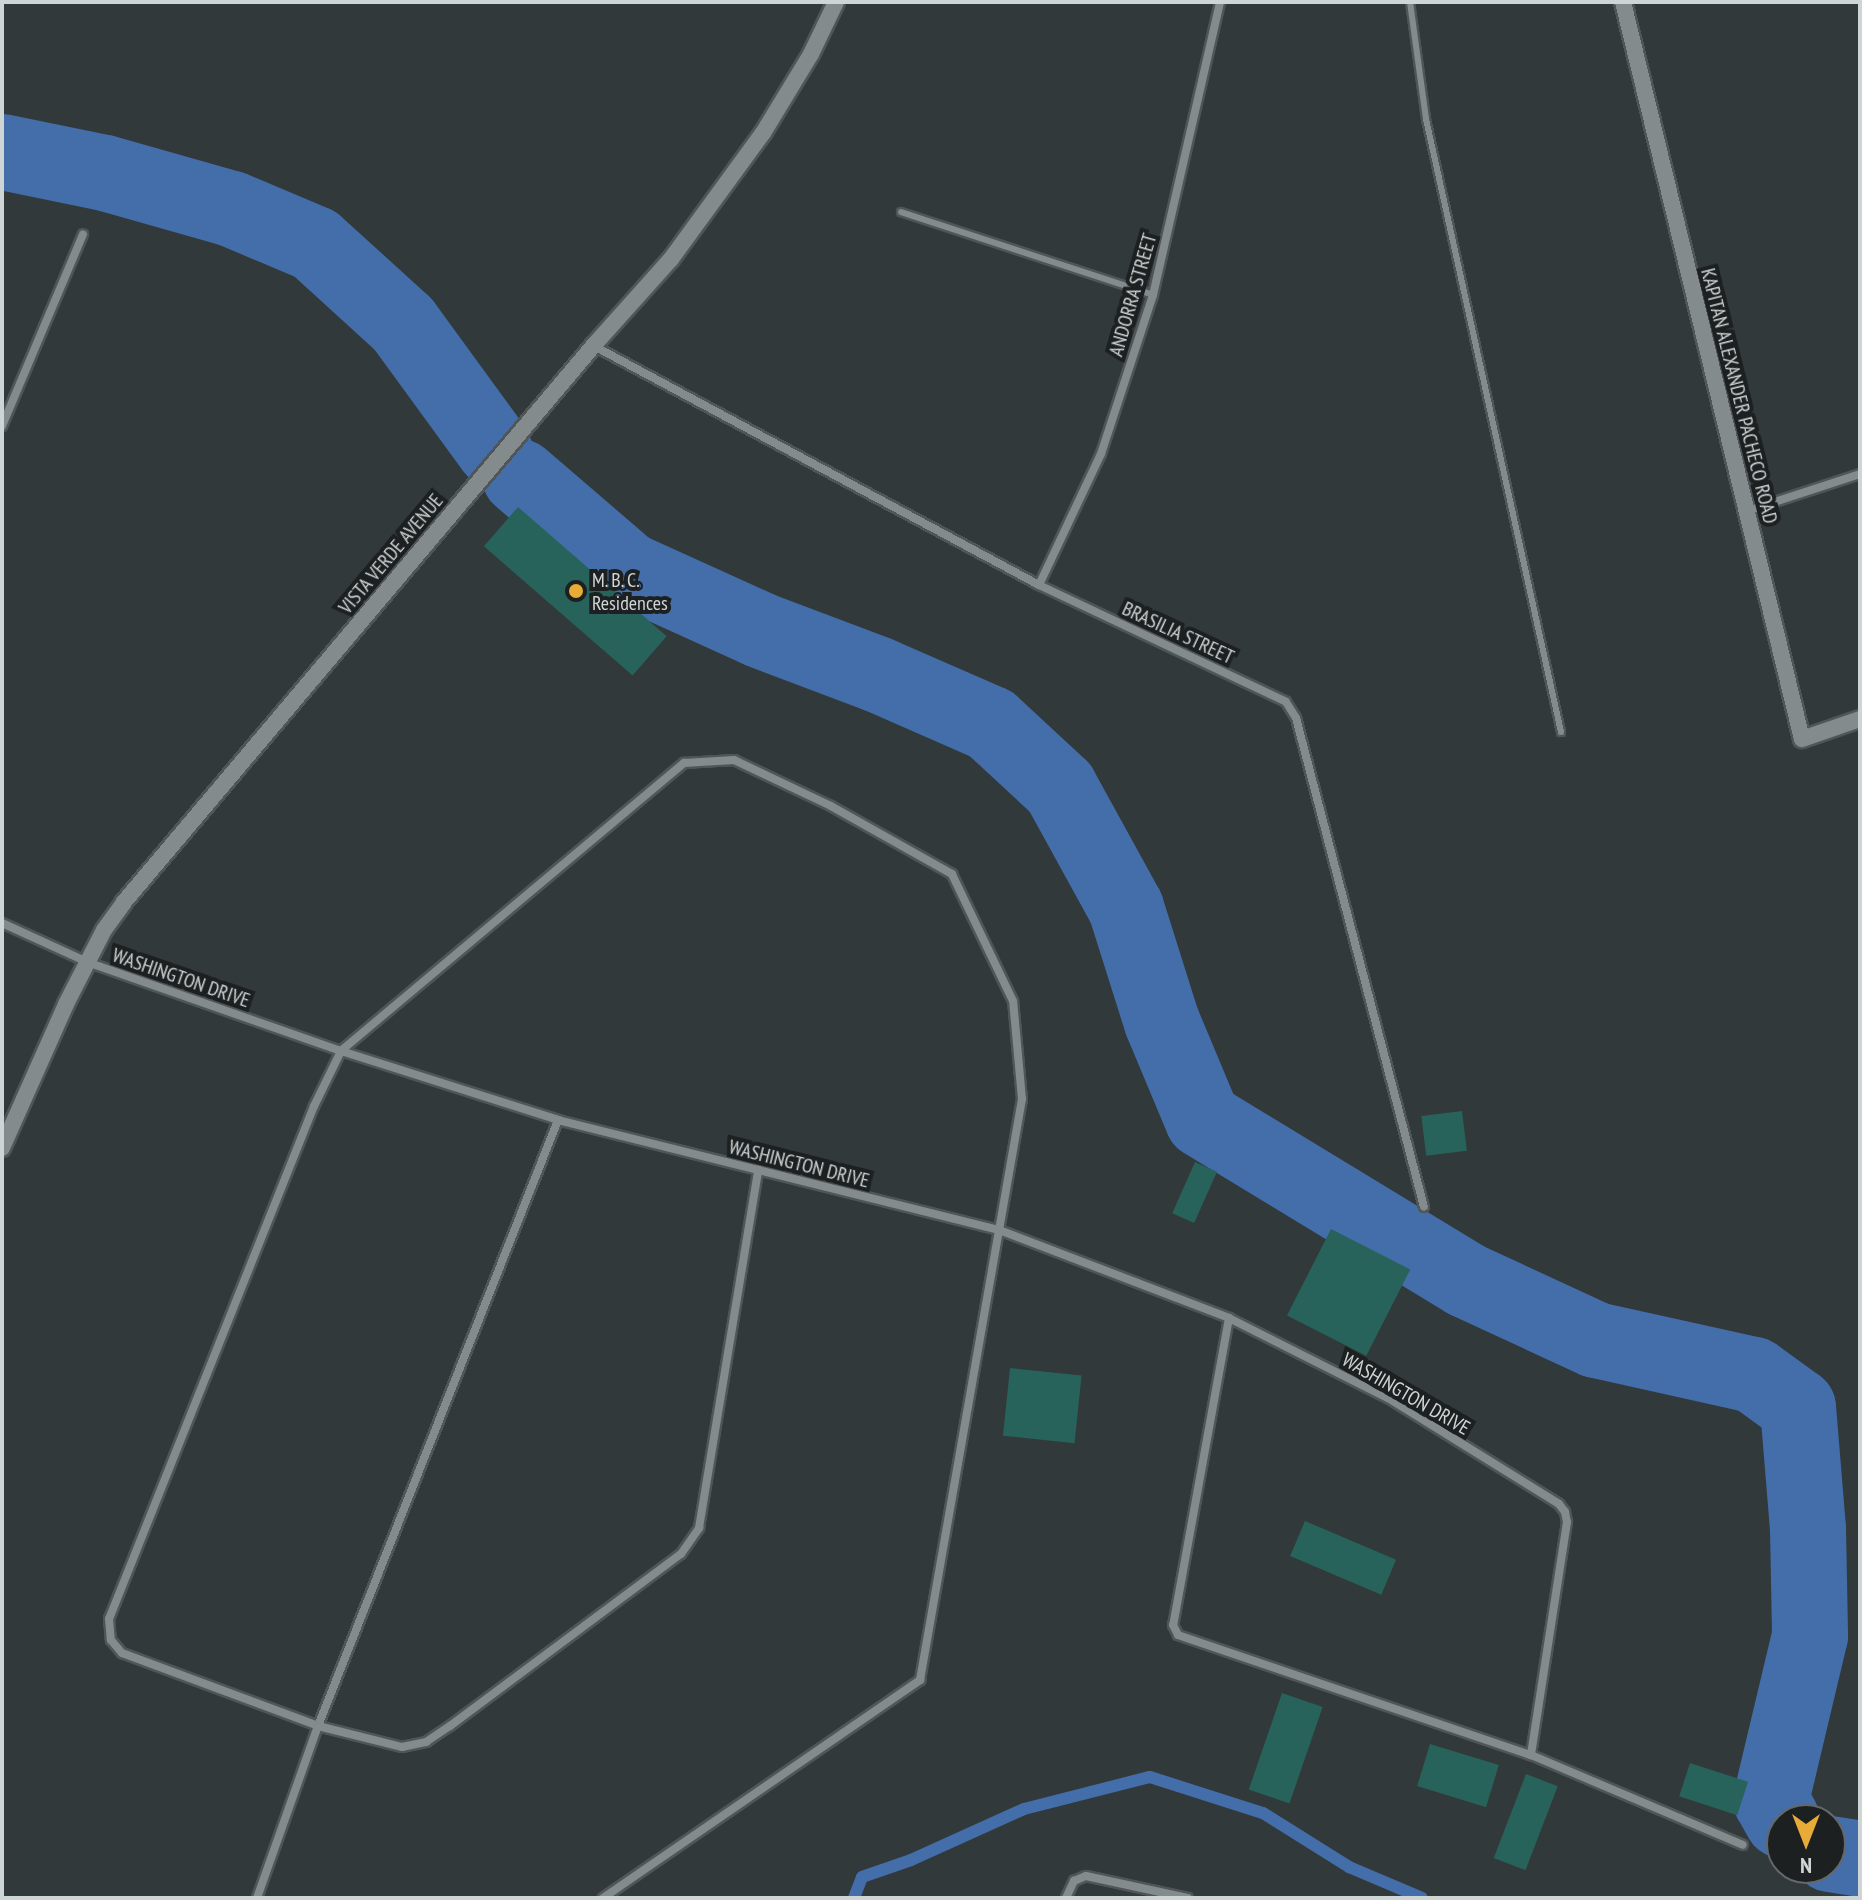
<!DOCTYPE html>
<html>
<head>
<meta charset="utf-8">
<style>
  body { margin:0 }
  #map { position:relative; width:1862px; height:1900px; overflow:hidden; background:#32393a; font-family:"PT Sans Narrow",sans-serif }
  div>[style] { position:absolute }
  .stream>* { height:12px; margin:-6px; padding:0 6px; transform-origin:6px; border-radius:6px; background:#436eaa }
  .river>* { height:76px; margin:-38px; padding:0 38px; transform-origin:38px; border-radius:38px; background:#436eaa }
  .building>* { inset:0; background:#27635a; transform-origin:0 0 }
  .roads { filter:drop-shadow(2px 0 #505657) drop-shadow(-2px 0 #505657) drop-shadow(0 2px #505657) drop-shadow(0 -2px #505657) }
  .lane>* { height:6px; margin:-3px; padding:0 3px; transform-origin:3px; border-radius:3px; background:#838b8c }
  .street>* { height:8px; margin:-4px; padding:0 4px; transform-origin:4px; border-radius:4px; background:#838b8c }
  .secondary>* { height:16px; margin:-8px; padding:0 8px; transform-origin:8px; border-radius:8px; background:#838b8c }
  .dots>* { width:22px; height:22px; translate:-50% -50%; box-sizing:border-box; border:4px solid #1c2020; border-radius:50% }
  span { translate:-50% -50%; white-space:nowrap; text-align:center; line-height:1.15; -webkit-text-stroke:8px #1c2020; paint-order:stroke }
  .street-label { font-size:20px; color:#cfd4d4 }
  .poi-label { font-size:20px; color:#cfd4d4 }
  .left { translate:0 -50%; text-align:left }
  .frame { position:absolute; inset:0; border:4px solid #cfd4d4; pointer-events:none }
  .north { position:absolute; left:1766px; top:1804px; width:80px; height:80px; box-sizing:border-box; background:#1c2020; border:2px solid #646868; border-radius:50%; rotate:180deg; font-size:22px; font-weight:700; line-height:32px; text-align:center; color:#cfd4d4 }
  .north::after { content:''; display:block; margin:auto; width:28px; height:36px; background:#e8ab37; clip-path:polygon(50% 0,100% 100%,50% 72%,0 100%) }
</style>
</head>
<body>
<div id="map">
  <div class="stream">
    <i style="left:854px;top:1898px;width:22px;rotate:-69deg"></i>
    <i style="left:862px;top:1877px;width:52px;rotate:-19.1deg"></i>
    <i style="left:911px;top:1860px;width:124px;rotate:-24.3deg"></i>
    <i style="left:1024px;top:1809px;width:130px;rotate:-14.3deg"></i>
    <i style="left:1150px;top:1777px;width:119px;rotate:17.7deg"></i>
    <i style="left:1263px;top:1813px;width:102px;rotate:32.1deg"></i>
    <i style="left:1349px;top:1867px;width:79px;rotate:23deg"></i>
  </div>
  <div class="river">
    <i style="left:2px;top:152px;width:105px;rotate:11.5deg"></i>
    <i style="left:105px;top:173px;width:132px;rotate:15.8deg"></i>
    <i style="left:232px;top:209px;width:90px;rotate:22.9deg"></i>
    <i style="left:315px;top:244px;width:119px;rotate:42.3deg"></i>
    <i style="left:403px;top:324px;width:155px;rotate:53.9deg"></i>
    <i style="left:520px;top:477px;width:143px;rotate:40.7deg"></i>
    <i style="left:628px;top:570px;width:145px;rotate:24.4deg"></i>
    <i style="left:760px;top:630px;width:127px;rotate:20.7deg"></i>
    <i style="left:879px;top:675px;width:122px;rotate:23.6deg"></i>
    <i style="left:991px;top:724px;width:94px;rotate:42.8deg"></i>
    <i style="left:1060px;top:788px;width:137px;rotate:61.2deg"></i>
    <i style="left:1126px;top:908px;width:120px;rotate:72.5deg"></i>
    <i style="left:1162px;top:1022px;width:106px;rotate:67.3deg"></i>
    <i style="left:1203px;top:1120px;width:308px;rotate:31.3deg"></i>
    <i style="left:1466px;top:1280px;width:143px;rotate:24.8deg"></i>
    <i style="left:1596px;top:1340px;width:162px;rotate:12.5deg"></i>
    <i style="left:1754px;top:1375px;width:54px;rotate:36deg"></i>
    <i style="left:1798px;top:1407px;width:122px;rotate:85.3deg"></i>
    <i style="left:1808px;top:1529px;width:107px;rotate:88.9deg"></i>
    <i style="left:1810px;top:1636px;width:169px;rotate:103.4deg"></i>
    <i style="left:1771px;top:1800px;width:23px;rotate:61deg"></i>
    <i style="left:1830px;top:1854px;width:30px;rotate:9deg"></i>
  </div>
  <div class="building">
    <i style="left:518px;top:507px;width:197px;height:52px;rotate:41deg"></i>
    <i style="left:1462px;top:1111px;width:40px;height:41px;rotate:83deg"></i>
    <i style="left:1195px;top:1162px;width:24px;height:56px;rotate:24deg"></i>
    <i style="left:1331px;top:1229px;width:89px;height:97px;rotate:27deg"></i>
    <i style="left:1010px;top:1368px;width:72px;height:68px;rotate:6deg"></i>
    <i style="left:1305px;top:1521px;width:99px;height:38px;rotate:23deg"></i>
    <i style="left:1282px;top:1693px;width:43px;height:102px;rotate:19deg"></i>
    <i style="left:1430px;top:1744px;width:72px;height:44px;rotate:17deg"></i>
    <i style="left:1690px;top:1763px;width:61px;height:35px;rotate:18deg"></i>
    <i style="left:1526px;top:1774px;width:34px;height:90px;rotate:21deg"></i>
  </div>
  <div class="roads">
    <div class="lane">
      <i style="left:1410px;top:2px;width:118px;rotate:82.2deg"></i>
      <i style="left:1426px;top:119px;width:628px;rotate:77.58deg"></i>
      <i style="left:901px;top:212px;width:265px;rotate:18.2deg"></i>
    </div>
    <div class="street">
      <i style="left:594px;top:346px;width:505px;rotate:28.24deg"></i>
      <i style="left:1039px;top:585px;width:273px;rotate:25.3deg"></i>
      <i style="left:1286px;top:702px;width:19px;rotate:58deg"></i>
      <i style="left:1296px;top:718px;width:505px;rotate:75.33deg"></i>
      <i style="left:2px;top:426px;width:208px;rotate:-67.1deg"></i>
      <i style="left:1747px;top:511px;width:119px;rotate:-18.1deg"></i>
      <i style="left:1039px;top:585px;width:145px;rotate:-64.7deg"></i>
      <i style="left:1101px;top:454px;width:167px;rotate:-71.9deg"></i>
      <i style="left:1153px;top:295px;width:301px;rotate:-77.1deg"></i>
      <i style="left:2px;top:923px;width:94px;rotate:24.6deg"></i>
      <i style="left:87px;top:962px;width:269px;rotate:19.3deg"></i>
      <i style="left:341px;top:1051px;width:228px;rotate:17.6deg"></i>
      <i style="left:558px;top:1120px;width:455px;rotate:14deg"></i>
      <i style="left:999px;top:1230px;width:246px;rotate:20.9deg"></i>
      <i style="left:1229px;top:1318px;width:184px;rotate:26.8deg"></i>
      <i style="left:1393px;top:1401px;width:195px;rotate:31.8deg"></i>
      <i style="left:1559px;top:1504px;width:10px;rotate:53deg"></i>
      <i style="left:1565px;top:1512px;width:10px;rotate:79deg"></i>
      <i style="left:1567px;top:1522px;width:236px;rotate:98.8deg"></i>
      <i style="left:1229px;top:1318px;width:312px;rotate:100.3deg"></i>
      <i style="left:1173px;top:1625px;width:11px;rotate:63deg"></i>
      <i style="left:1178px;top:1635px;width:373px;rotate:18.8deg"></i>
      <i style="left:1531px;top:1755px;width:230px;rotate:23deg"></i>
      <i style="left:257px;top:1898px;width:182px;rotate:-70.5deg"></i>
      <i style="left:318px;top:1726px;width:652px;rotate:-68.39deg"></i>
      <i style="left:603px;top:1898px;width:385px;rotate:-34.5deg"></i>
      <i style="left:920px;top:1680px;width:590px;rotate:-80.04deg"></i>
      <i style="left:1022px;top:1099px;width:98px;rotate:-95.2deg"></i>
      <i style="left:1013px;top:1001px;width:141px;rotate:-115.7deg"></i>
      <i style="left:952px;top:874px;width:139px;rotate:-150.7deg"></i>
      <i style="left:831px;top:806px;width:107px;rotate:-154.6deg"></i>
      <i style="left:734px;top:760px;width:50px;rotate:176.6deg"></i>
      <i style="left:684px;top:763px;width:448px;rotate:140deg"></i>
      <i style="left:341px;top:1051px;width:61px;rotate:116.1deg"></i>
      <i style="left:314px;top:1106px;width:552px;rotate:111.78deg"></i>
      <i style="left:109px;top:1619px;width:21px;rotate:85deg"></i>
      <i style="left:111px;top:1640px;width:17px;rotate:50deg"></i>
      <i style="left:122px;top:1653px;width:209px;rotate:20.4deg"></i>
      <i style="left:318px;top:1726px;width:87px;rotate:14deg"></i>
      <i style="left:402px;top:1747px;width:25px;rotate:-12deg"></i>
      <i style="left:426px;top:1742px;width:29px;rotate:-34deg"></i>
      <i style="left:450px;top:1726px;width:288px;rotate:-36.7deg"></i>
      <i style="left:681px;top:1554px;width:32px;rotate:-55deg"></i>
      <i style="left:699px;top:1528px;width:363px;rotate:-80.6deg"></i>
      <i style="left:1066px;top:1898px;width:19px;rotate:-65deg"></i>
      <i style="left:1074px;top:1881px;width:13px;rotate:-23deg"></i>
      <i style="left:1086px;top:1876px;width:104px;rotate:12.2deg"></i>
    </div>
    <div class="secondary">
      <i style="left:1623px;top:2px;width:758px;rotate:76.35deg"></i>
      <i style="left:1802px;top:739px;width:61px;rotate:-19deg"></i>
      <i style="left:2px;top:1148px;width:158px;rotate:-66deg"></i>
      <i style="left:66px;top:1004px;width:83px;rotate:-62.8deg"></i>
      <i style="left:104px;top:930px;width:34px;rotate:-54deg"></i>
      <i style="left:124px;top:902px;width:729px;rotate:-49.84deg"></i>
      <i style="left:594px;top:345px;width:115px;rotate:-48.2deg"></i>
      <i style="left:671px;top:259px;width:156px;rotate:-53.9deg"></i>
      <i style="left:763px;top:133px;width:92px;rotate:-58.7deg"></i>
      <i style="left:811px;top:54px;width:58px;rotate:-64.3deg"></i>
    </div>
  </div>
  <div class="dots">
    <i style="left:576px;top:591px;background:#e8ab37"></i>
  </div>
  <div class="street-label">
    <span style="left:1133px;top:295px;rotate:-74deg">ANDORRA STREET</span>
    <span style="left:1739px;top:396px;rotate:76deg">KAPITAN ALEXANDER PACHECO ROAD</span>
    <span style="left:391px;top:554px;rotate:-50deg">VISTA VERDE AVENUE</span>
    <span style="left:1178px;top:633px;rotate:25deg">BRASILIA STREET</span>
    <span style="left:181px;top:978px;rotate:19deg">WASHINGTON DRIVE</span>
    <span style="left:799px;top:1164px;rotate:14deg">WASHINGTON DRIVE</span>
    <span style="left:1406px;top:1394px;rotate:30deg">WASHINGTON DRIVE</span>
  </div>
  <div class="poi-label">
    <span class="left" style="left:592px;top:592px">M. B. C.<br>Residences</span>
  </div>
  <div class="frame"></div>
  <div class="north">N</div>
</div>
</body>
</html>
